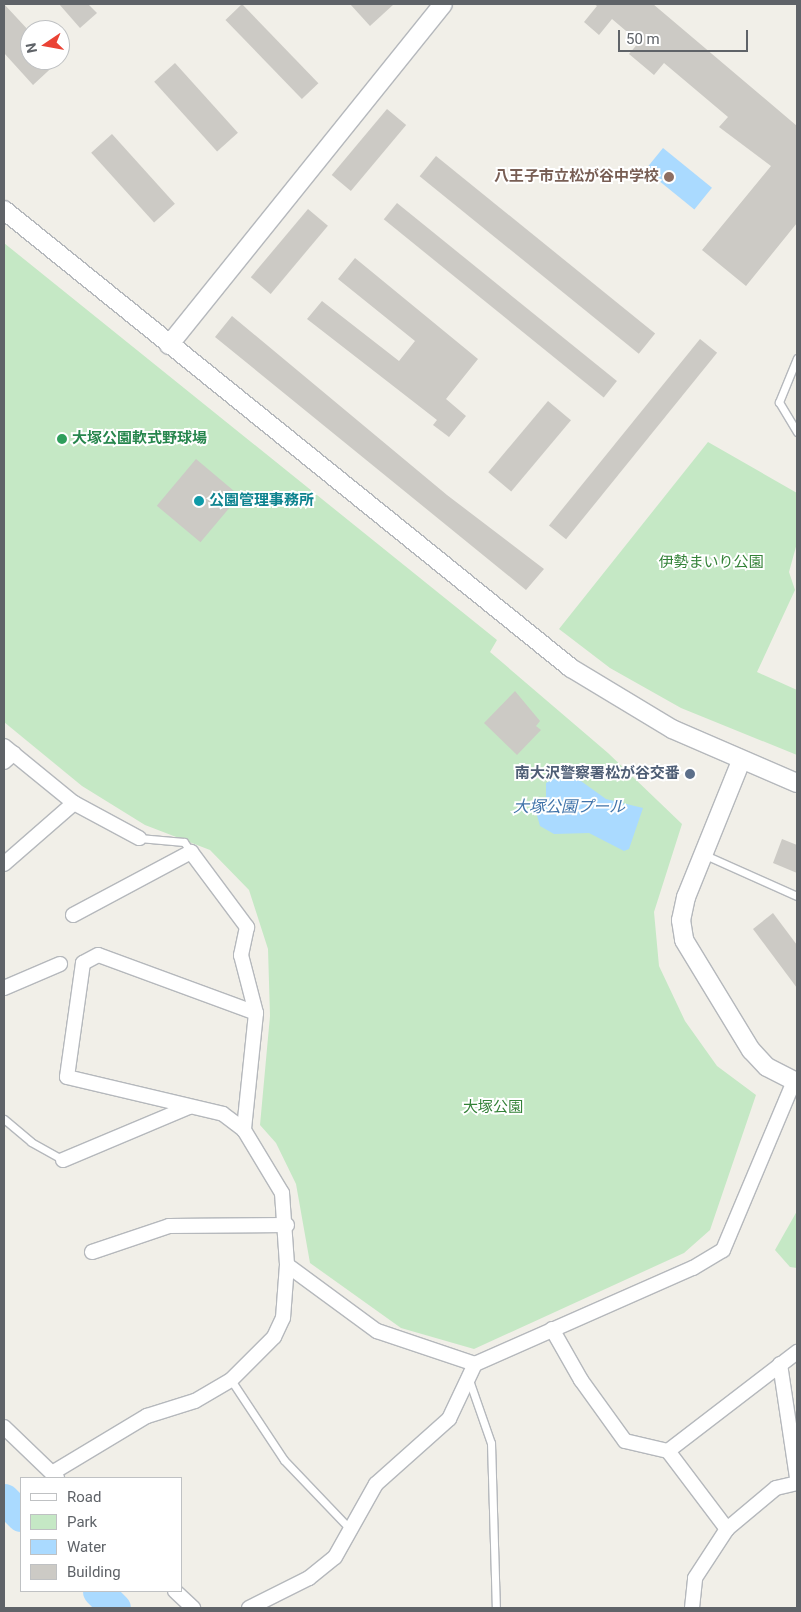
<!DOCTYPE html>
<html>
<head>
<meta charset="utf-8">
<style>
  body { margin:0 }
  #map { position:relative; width:801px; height:1612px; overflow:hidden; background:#f1efe8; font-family:Roboto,"Noto Sans JP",sans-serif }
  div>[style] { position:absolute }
  .green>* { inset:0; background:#c5e8c5 }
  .water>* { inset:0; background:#aadaff; transform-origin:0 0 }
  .river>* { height:31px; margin:-15.5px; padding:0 15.5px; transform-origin:15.5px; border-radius:15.5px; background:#aadaff }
  .building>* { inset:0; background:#cccac5; transform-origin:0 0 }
  .roads { filter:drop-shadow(1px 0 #b5b8bc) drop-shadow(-1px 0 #b5b8bc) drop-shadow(0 1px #b5b8bc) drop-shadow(0 -1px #b5b8bc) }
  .service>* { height:7px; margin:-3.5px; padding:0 3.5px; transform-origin:3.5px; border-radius:3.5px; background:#fff }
  .minor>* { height:14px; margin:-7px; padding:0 7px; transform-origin:7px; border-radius:7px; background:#fff }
  .tertiary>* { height:18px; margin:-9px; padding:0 9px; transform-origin:9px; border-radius:9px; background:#fff }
  .dots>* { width:14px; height:14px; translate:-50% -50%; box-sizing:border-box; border:2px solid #fff; border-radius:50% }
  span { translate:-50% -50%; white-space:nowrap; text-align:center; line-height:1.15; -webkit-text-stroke:4px #fff; paint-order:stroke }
  .education-label { font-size:15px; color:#785e54; font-weight:700 }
  .right { translate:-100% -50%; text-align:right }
  .leisure-label { font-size:15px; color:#27864d; font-weight:700 }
  .left { translate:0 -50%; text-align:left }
  .culture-label { font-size:15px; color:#0d838f; font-weight:700 }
  .park-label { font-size:15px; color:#348238 }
  .service-label { font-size:15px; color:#4e5e75; font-weight:700 }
  .water-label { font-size:16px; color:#4174aa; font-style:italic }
  .frame { position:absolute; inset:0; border:5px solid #5f6368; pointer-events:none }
  .legend { position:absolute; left:20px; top:1477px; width:162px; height:115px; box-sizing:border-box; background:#fff; border:1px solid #bfc1c3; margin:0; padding:6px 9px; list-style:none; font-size:15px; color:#5f6368 }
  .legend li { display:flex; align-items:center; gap:10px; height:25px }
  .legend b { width:25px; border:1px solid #bfc1c3 }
  .north { position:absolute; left:20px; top:20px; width:50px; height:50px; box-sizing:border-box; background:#fff; border:1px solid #bfc1c3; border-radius:50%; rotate:258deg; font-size:14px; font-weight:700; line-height:20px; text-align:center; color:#5f6368 }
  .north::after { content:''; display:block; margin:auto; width:18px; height:22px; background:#ea4335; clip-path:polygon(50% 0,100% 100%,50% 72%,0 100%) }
  .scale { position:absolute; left:618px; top:30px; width:130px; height:22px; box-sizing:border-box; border:2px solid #5f6368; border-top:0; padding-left:6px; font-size:15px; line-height:18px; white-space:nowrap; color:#5f6368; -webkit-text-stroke:4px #fff; paint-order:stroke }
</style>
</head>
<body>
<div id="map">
  <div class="green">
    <i style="clip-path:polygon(4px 243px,497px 640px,490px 652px,608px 753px,682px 824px,654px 912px,659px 966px,685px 1021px,717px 1066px,756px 1095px,710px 1230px,684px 1253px,474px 1349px,401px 1328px,310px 1263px,296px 1184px,276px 1143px,260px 1125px,270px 1016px,268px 949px,249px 890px,210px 850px,145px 825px,82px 786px,4px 722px)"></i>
    <i style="clip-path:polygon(708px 442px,797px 493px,797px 543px,789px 572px,795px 590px,757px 672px,797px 690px,797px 755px,681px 708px,610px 668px,559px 629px)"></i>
    <i style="clip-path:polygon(797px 1211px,797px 1268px,790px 1267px,775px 1250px)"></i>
  </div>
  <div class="water">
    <i style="left:663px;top:148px;width:63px;height:28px;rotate:39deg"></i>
    <i style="clip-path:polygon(567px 771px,606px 799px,643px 808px,629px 849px,624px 851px,589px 833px,554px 834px,540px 826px,536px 812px,546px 797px,546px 783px)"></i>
  </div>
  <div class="river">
    <i style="left:4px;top:1499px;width:24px;rotate:45deg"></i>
    <i style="left:98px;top:1591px;width:24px;rotate:45deg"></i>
  </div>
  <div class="building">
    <i style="clip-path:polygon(4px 4px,30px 32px,30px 60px,60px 60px,33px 85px,4px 53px)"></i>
    <i style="clip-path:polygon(59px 4px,88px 4px,97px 13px,80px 28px)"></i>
    <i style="left:242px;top:4px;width:110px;height:23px;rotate:46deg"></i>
    <i style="clip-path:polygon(350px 4px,394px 4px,370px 26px)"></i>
    <i style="clip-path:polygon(594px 4px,653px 4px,797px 126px,797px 223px,746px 286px,702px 250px,771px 166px,719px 127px,728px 117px,664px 63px,654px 75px,629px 54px,639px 42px,612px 19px,599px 35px,584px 22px,597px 6px)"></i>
    <i style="left:175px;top:63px;width:94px;height:28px;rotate:48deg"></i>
    <i style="left:387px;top:109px;width:25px;height:86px;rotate:40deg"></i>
    <i style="left:112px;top:134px;width:94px;height:28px;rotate:48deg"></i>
    <i style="left:436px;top:156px;width:282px;height:26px;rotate:39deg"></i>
    <i style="left:397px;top:203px;width:283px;height:21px;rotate:39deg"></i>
    <i style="left:308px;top:209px;width:26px;height:89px;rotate:40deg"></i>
    <i style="clip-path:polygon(355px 258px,478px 359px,446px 399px,466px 416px,449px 437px,433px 425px,437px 420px,307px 319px,322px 301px,399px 361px,415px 341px,338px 279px)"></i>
    <i style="clip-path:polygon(232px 316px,447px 495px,544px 569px,526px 590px,215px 337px)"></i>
    <i style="left:700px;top:339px;width:22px;height:240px;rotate:39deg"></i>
    <i style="left:548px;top:401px;width:30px;height:93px;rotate:40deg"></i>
    <i style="left:196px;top:459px;width:57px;height:61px;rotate:40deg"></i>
    <i style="clip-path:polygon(515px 691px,540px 721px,536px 726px,541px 730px,517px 755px,484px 723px)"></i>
    <i style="clip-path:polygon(782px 839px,797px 845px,797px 873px,773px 863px)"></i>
    <i style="clip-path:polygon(773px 913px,797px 945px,797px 988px,753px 929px)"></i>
  </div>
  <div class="roads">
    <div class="service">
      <i style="left:797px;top:358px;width:48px;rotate:112.2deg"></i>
      <i style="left:779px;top:402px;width:35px;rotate:59deg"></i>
      <i style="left:139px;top:838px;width:45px;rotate:5.1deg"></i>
      <i style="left:184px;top:842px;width:12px;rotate:55deg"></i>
      <i style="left:703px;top:854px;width:103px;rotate:24.1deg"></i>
      <i style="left:4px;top:1119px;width:35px;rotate:40deg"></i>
      <i style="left:31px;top:1142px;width:37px;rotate:29deg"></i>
      <i style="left:231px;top:1380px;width:96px;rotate:56.5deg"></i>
      <i style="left:284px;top:1460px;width:95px;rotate:46.3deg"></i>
      <i style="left:469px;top:1380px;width:67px;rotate:70.8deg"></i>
      <i style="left:491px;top:1443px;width:165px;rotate:88.3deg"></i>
    </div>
    <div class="minor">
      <i style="left:4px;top:746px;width:90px;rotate:39.2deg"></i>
      <i style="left:74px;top:803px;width:74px;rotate:28.3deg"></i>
      <i style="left:4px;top:762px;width:13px;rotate:-42deg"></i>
      <i style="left:4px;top:864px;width:93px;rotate:-41.1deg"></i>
      <i style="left:73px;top:915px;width:134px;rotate:-28.1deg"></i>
      <i style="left:191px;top:852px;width:94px;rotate:53.3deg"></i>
      <i style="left:247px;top:927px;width:29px;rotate:102deg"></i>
      <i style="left:241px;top:955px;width:60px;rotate:75.5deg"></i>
      <i style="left:256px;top:1013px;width:118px;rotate:95.9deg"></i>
      <i style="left:4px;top:988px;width:61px;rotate:-23.2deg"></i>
      <i style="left:256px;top:1013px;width:168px;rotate:-159.8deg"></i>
      <i style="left:98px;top:955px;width:17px;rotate:152deg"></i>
      <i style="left:83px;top:963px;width:115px;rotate:98deg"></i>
      <i style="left:67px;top:1077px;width:160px;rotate:13.3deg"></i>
      <i style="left:223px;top:1114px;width:26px;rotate:37deg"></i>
      <i style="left:244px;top:1130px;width:74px;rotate:58.9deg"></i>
      <i style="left:282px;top:1193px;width:72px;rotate:86deg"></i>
      <i style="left:287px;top:1265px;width:112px;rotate:36.3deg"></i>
      <i style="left:377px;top:1331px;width:103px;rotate:18.6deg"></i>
      <i style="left:475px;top:1364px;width:238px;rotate:-23.8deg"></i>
      <i style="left:693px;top:1268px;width:35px;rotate:-31deg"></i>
      <i style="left:723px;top:1250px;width:183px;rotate:-67.2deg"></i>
      <i style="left:63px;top:1160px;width:137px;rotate:-22.8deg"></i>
      <i style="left:92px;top:1252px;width:81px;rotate:-18.7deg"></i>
      <i style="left:169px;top:1226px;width:118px;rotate:-0.5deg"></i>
      <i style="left:552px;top:1329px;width:59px;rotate:60.4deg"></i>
      <i style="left:581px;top:1380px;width:75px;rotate:54.2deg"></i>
      <i style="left:625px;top:1441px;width:44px;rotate:13.1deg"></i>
      <i style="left:668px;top:1451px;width:163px;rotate:-37.5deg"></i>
      <i style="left:780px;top:1364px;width:115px;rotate:81.5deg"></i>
      <i style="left:4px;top:1427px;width:74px;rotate:43.9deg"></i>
      <i style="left:668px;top:1451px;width:98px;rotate:52.9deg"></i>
      <i style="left:52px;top:1473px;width:111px;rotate:-31deg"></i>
      <i style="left:147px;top:1416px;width:50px;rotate:-17.4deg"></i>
      <i style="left:195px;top:1401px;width:42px;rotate:-30.3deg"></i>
      <i style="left:231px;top:1380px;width:61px;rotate:-45deg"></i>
      <i style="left:274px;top:1337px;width:21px;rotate:-65deg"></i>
      <i style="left:283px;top:1318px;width:53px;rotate:-85.7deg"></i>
      <i style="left:175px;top:1591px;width:25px;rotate:43deg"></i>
      <i style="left:249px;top:1608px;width:67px;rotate:-26.6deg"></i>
      <i style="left:309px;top:1578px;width:33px;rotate:-39deg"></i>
      <i style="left:335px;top:1557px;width:84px;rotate:-60.7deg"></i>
      <i style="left:376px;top:1484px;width:98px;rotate:-41.7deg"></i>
      <i style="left:449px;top:1419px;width:61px;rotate:-64.7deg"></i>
      <i style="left:692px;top:1608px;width:30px;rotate:-84deg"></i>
      <i style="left:695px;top:1578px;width:59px;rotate:-56.9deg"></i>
      <i style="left:727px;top:1529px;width:64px;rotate:-39.9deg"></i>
      <i style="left:776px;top:1488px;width:22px;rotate:-13deg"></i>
    </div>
    <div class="tertiary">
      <i style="left:4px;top:210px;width:729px;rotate:38.93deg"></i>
      <i style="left:571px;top:668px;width:118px;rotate:31.1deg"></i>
      <i style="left:672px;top:729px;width:136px;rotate:23.4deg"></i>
      <i style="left:169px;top:345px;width:437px;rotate:-51.2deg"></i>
      <i style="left:741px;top:761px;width:147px;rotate:112deg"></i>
      <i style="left:686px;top:897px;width:24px;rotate:102deg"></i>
      <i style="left:681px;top:920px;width:20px;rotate:81deg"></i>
      <i style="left:684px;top:940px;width:129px;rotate:58.7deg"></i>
      <i style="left:751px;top:1050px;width:23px;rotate:47deg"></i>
      <i style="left:767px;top:1067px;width:34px;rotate:27deg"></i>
    </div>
  </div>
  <div class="dots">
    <i style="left:669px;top:177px;background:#8d6e63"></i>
    <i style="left:62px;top:439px;background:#2e9e5b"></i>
    <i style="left:199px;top:501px;background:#0f9aa8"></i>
    <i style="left:690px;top:774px;background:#5c6f8a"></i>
  </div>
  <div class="education-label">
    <span class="right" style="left:659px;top:177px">八王子市立松が谷中学校</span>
  </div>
  <div class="leisure-label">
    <span class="left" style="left:72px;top:439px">大塚公園軟式野球場</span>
  </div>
  <div class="culture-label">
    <span class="left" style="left:209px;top:501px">公園管理事務所</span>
  </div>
  <div class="park-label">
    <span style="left:711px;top:563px">伊勢まいり公園</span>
    <span style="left:493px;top:1108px">大塚公園</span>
  </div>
  <div class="service-label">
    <span class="right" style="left:680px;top:774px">南大沢警察署松が谷交番</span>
  </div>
  <div class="water-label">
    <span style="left:569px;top:807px">大塚公園プール</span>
  </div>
  <div class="frame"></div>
  <ul class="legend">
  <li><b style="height:6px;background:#fff"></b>Road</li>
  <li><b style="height:14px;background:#c5e8c5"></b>Park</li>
  <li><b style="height:14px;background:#aadaff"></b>Water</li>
  <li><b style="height:14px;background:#cccac5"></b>Building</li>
  </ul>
  <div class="north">N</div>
  <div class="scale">50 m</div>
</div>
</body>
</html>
